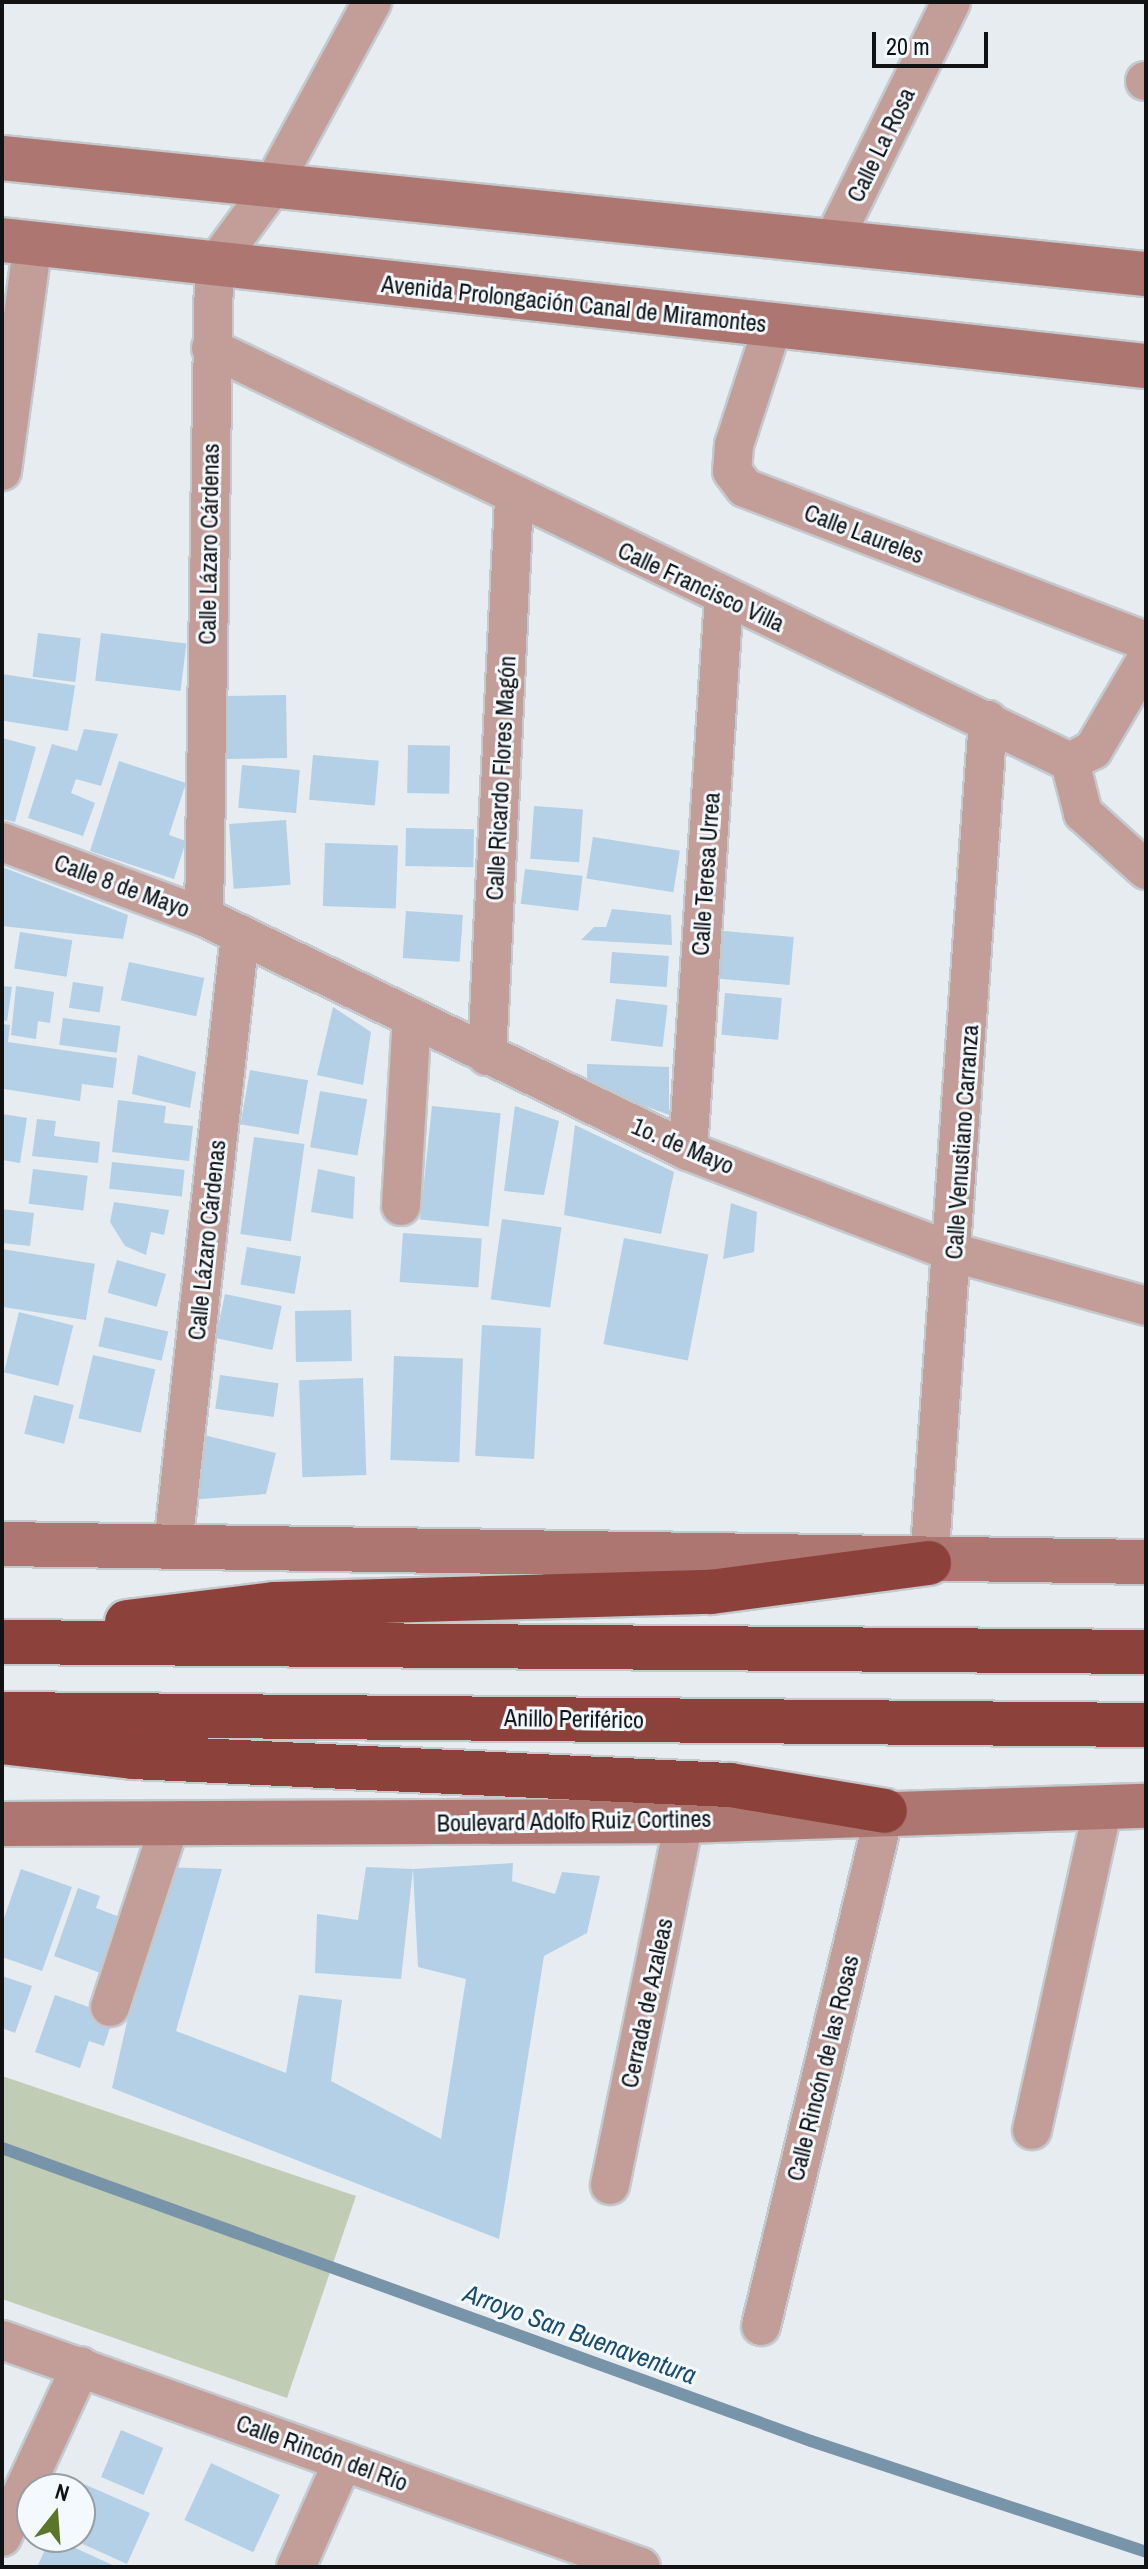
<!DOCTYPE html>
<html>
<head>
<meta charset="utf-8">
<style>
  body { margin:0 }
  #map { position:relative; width:1148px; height:2569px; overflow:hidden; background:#e6ecf0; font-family:"Archivo Narrow",sans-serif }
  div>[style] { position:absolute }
  .green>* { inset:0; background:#c1ccb4 }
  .stream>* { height:12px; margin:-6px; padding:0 6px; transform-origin:6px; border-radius:6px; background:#7794a8 }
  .building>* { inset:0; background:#b3d0e6; transform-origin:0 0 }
  .roads { filter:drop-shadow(2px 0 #c4c9cd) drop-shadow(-2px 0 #c4c9cd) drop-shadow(0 2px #c4c9cd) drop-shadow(0 -2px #c4c9cd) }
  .street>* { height:38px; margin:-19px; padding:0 19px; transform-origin:19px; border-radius:19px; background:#c39d98 }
  .secondary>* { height:44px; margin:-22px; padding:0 22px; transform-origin:22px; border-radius:22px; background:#ae7670 }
  .highway>* { height:44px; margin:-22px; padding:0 22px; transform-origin:22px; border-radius:22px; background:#8d413b }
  span { translate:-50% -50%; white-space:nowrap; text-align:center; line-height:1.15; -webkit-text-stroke:6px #f3f9fd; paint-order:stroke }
  .street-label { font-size:24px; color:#101214 }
  .water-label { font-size:26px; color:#1a4d6c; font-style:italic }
  .frame { position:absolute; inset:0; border:4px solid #101214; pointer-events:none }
  .north { position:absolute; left:16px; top:2473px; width:80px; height:80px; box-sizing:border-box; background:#f3f9fd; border:2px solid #989da0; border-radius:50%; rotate:17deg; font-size:22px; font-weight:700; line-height:32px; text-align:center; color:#101214 }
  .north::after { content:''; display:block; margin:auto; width:28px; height:36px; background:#5b7629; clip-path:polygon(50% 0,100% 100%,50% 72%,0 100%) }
  .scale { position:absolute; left:872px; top:32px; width:116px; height:36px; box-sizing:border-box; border:4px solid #101214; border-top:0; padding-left:10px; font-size:24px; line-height:28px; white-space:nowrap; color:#101214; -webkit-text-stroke:6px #f3f9fd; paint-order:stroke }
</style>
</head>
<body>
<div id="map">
  <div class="green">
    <i style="clip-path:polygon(2px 2076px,356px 2196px,287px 2398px,2px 2299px)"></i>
  </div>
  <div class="stream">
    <i style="left:2px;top:2148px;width:860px;rotate:19.91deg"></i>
    <i style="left:811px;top:2441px;width:353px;rotate:18.3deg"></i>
  </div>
  <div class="building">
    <i style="left:38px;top:633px;width:43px;height:44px;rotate:7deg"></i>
    <i style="left:101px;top:633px;width:86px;height:48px;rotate:7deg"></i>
    <i style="left:2px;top:674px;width:74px;height:46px;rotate:9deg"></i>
    <i style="left:286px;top:695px;width:63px;height:60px;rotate:89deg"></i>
    <i style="clip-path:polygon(84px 729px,118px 734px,101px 786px,76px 779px,71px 793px,95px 803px,83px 836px,28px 818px,52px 744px,77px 751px)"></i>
    <i style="clip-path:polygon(2px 738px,36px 747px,15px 822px,2px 819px)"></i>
    <i style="left:408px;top:745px;width:42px;height:48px;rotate:1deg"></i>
    <i style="left:313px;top:755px;width:66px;height:45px;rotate:5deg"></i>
    <i style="clip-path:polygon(119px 761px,186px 783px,169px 835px,186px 841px,174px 879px,90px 851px)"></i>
    <i style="left:242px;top:765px;width:58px;height:43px;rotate:5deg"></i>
    <i style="left:534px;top:806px;width:49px;height:53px;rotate:4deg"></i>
    <i style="left:286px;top:820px;width:65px;height:57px;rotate:86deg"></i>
    <i style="left:406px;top:828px;width:68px;height:38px;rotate:1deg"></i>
    <i style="left:593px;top:837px;width:88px;height:42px;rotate:9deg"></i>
    <i style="left:325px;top:843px;width:73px;height:63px;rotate:2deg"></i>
    <i style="clip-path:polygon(2px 867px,128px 915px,123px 939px,2px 926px)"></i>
    <i style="left:525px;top:869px;width:58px;height:35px;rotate:7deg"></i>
    <i style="clip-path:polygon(612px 909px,671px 915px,672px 945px,581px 940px,594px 927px,606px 927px)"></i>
    <i style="left:406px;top:911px;width:57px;height:47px;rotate:4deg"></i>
    <i style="left:713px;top:930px;width:81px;height:48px;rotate:5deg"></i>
    <i style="left:20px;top:932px;width:53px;height:37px;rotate:9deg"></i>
    <i style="left:612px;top:952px;width:57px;height:31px;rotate:4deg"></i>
    <i style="left:129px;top:962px;width:77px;height:39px;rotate:12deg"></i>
    <i style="left:73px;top:982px;width:31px;height:26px;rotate:9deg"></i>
    <i style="clip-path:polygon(2px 986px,12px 987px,7px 1021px,2px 1020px)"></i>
    <i style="clip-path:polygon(16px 986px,54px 992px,50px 1023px,38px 1021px,36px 1039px,11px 1035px)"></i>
    <i style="left:725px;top:993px;width:57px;height:42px;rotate:5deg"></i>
    <i style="left:616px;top:999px;width:52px;height:42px;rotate:7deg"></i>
    <i style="clip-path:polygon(333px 1007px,371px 1032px,363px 1085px,317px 1075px)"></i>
    <i style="left:63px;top:1018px;width:58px;height:27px;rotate:8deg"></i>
    <i style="clip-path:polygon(2px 1024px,10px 1025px,8px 1042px,117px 1058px,113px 1088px,82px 1084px,80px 1101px,4px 1089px)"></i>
    <i style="clip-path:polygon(138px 1055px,196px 1072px,190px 1108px,132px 1094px)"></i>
    <i style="clip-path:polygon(587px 1064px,669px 1067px,669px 1115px,587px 1084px)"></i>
    <i style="left:250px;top:1070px;width:59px;height:55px;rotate:10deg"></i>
    <i style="left:320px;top:1091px;width:48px;height:57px;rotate:10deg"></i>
    <i style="clip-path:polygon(118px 1100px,166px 1106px,164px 1123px,193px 1126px,189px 1161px,112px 1152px)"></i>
    <i style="left:432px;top:1106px;width:69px;height:114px;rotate:6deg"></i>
    <i style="clip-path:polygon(515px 1106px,559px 1121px,544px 1195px,504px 1191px)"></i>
    <i style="clip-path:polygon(2px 1114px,27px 1118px,20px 1163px,2px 1160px)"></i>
    <i style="clip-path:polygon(37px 1119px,56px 1121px,54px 1136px,100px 1142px,98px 1163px,32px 1156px)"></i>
    <i style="clip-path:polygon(575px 1125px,674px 1172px,661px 1234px,564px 1215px)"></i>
    <i style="left:254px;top:1137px;width:51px;height:98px;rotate:8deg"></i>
    <i style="left:112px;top:1162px;width:73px;height:27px;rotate:6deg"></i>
    <i style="left:33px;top:1169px;width:55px;height:35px;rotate:7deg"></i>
    <i style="clip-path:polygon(318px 1169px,355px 1177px,353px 1219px,311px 1212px)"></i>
    <i style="clip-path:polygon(114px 1202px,169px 1210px,164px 1235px,151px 1232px,146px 1255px,125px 1246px,110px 1222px)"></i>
    <i style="clip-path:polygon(731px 1203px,757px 1212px,754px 1252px,723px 1259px)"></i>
    <i style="clip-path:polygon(2px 1209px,34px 1213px,30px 1246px,2px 1243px)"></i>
    <i style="left:502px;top:1219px;width:60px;height:81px;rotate:8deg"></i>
    <i style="left:403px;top:1233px;width:79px;height:49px;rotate:4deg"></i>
    <i style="left:624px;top:1238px;width:86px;height:108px;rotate:11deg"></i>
    <i style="left:247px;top:1247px;width:55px;height:38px;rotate:10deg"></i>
    <i style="left:2px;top:1249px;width:94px;height:57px;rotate:9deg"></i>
    <i style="left:117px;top:1260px;width:51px;height:34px;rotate:16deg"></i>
    <i style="left:225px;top:1294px;width:58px;height:45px;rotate:12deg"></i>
    <i style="left:351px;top:1310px;width:51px;height:56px;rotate:89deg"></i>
    <i style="left:19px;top:1312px;width:56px;height:62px;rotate:14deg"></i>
    <i style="left:105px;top:1317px;width:65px;height:30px;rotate:13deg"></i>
    <i style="left:482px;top:1325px;width:59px;height:131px;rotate:3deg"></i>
    <i style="left:93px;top:1355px;width:64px;height:65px;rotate:13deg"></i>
    <i style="left:394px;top:1356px;width:69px;height:104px;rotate:2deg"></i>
    <i style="left:220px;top:1375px;width:59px;height:34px;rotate:8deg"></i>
    <i style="left:363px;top:1378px;width:97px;height:64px;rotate:88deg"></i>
    <i style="left:34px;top:1395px;width:41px;height:40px;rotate:14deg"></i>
    <i style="clip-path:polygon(204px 1435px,276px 1453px,266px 1494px,189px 1500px)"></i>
    <i style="clip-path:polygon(513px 1863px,512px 1881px,555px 1894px,562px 1872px,600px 1876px,587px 1933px,544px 1956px,499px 2239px,112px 2088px,162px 1867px,222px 1869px,176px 2031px,286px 2073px,299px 1995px,342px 2000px,331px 2081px,441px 2139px,466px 1979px,418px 1967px,413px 1869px)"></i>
    <i style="clip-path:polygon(366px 1867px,413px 1869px,401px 1979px,315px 1973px,317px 1914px,358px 1920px)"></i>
    <i style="clip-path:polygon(21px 1869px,72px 1887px,42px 1971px,2px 1957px,2px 1924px)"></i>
    <i style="clip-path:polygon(78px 1888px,100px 1896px,96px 1908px,125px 1919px,106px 1975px,54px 1956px)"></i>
    <i style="clip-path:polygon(2px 1976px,32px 1986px,15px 2033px,2px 2028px)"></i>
    <i style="clip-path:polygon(55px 1995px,114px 2016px,104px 2046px,89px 2041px,80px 2068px,35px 2052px)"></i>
    <i style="left:121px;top:2430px;width:46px;height:51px;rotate:23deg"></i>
    <i style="left:211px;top:2463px;width:76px;height:63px;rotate:25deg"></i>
    <i style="clip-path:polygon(84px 2484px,150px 2513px,127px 2564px,67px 2537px,80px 2537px)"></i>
    <i style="clip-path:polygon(51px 2537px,117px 2567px,37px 2567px)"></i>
  </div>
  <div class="roads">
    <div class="street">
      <i style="left:1145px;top:81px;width:1px"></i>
      <i style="left:831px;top:245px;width:271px;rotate:-63.7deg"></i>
      <i style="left:773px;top:325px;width:126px;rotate:108deg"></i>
      <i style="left:734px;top:445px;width:26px;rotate:94deg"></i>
      <i style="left:732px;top:471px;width:21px;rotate:53deg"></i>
      <i style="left:745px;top:488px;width:429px;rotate:20.9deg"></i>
      <i style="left:211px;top:348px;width:954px;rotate:25.73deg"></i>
      <i style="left:1070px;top:762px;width:53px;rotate:75.7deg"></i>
      <i style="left:1083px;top:813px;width:85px;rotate:42.1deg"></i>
      <i style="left:2px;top:471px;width:230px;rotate:-82.3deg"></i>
      <i style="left:1070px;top:762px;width:26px;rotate:-28deg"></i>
      <i style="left:1093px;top:750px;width:104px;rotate:-59.5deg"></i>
      <i style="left:2px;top:842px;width:215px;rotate:20.4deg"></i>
      <i style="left:204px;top:917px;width:538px;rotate:25.8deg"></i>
      <i style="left:688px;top:1151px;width:286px;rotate:20.9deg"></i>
      <i style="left:955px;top:1253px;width:198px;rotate:15.5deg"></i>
      <i style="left:204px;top:917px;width:651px;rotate:-89.12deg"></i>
      <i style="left:214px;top:266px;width:94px;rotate:-53.6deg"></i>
      <i style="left:270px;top:190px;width:214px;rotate:-61.5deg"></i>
      <i style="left:487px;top:1056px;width:557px;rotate:-87.22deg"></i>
      <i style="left:688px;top:1151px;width:555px;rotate:-86.28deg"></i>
      <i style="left:401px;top:1206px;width:189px;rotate:-86.7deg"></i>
      <i style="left:173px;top:1546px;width:615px;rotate:-83.74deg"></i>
      <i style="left:929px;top:1563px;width:845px;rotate:-86deg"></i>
      <i style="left:110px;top:2007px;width:194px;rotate:-71.9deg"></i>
      <i style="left:1032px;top:2130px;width:332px;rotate:-77.6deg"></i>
      <i style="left:610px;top:2185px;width:371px;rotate:-78.5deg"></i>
      <i style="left:761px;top:2326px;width:530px;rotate:-76.46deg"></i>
      <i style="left:2px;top:2340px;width:678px;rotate:19.56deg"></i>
      <i style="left:2px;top:2537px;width:188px;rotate:-65.2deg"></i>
      <i style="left:296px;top:2567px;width:116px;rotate:-66.1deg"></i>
    </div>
    <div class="secondary">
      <i style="left:2px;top:158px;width:1150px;rotate:5.79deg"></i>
      <i style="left:2px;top:240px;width:1151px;rotate:6.29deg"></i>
      <i style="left:2px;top:1544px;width:1144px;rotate:0.9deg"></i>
      <i style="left:2px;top:1824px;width:682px;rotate:-0.25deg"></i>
      <i style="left:684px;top:1821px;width:462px;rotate:-1.9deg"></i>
    </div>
    <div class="highway">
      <i style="left:127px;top:1622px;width:148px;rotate:-7deg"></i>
      <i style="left:274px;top:1604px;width:437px;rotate:-1.6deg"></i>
      <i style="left:711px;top:1592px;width:220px;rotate:-7.6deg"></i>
      <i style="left:2px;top:1642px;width:1144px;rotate:0.5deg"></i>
      <i style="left:2px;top:1714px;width:1144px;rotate:0.55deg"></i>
      <i style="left:2px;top:1742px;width:132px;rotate:6.5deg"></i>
      <i style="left:133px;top:1757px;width:598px;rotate:2.69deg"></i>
      <i style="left:730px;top:1785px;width:157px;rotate:9.5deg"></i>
    </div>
  </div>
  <div class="street-label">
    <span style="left:881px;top:145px;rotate:-64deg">Calle La Rosa</span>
    <span style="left:574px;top:304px;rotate:6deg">Avenida Prolongación Canal de Miramontes</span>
    <span style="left:864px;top:534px;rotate:21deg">Calle Laureles</span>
    <span style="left:209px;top:544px;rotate:-89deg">Calle Lázaro Cárdenas</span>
    <span style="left:701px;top:587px;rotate:25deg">Calle Francisco Villa</span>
    <span style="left:501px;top:778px;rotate:-87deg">Calle Ricardo Flores Magón</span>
    <span style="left:706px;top:874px;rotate:-86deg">Calle Teresa Urrea</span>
    <span style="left:122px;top:886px;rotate:20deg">Calle 8 de Mayo</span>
    <span style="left:962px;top:1142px;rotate:-86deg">Calle Venustiano Carranza</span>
    <span style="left:683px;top:1146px;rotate:23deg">1o. de Mayo</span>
    <span style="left:207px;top:1240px;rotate:-84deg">Calle Lázaro Cárdenas</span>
    <span style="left:574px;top:1719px;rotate:1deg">Anillo Periférico</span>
    <span style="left:574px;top:1821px;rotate:-1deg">Boulevard Adolfo Ruiz Cortines</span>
    <span style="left:647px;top:2003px;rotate:-78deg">Cerrada de Azaleas</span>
    <span style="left:823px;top:2068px;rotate:-76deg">Calle Rincón de las Rosas</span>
    <span style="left:322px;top:2453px;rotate:20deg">Calle Rincón del Río</span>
  </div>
  <div class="water-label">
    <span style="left:580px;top:2334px;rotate:20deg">Arroyo San Buenaventura</span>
  </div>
  <div class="frame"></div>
  <div class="north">N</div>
  <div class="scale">20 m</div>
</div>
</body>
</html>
